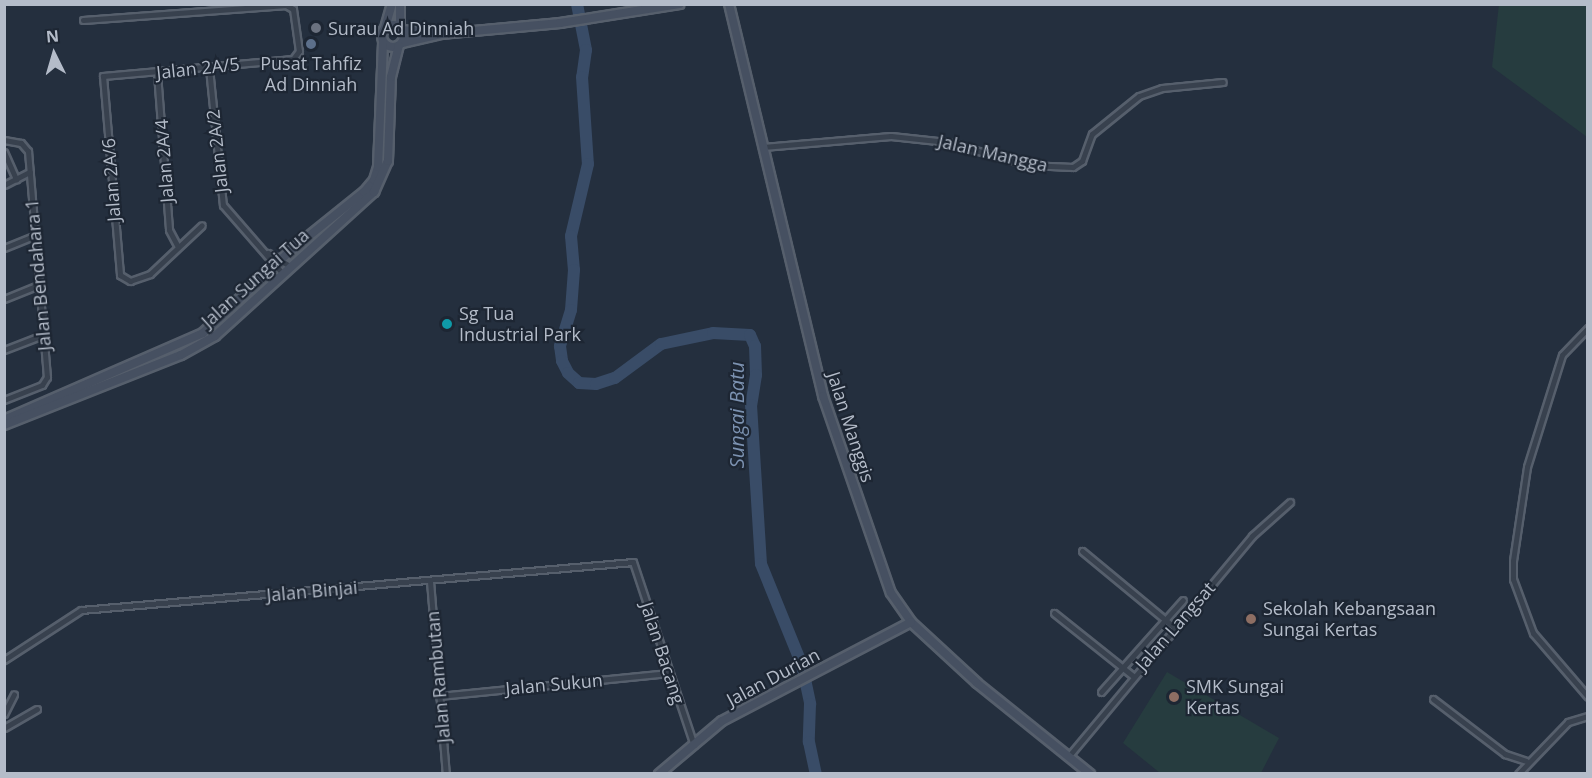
<!DOCTYPE html>
<html>
<head>
<meta charset="utf-8">
<style>
  body { margin:0 }
  #map { position:relative; width:1592px; height:778px; overflow:hidden; background:#242f3e; font-family:"Open Sans",sans-serif }
  div>[style] { position:absolute }
  .green>* { inset:0; background:#263c3f }
  .river>* { height:12px; margin:-6px; padding:0 6px; transform-origin:6px; border-radius:6px; background:#394c67 }
  .roads { filter:drop-shadow(2px 0 #565f6c) drop-shadow(-2px 0 #565f6c) drop-shadow(0 2px #565f6c) drop-shadow(0 -2px #565f6c) }
  .street>* { height:5px; margin:-2.5px; padding:0 2.5px; transform-origin:2.5px; border-radius:2.5px; background:#38414e }
  .secondary>* { height:8px; margin:-4px; padding:0 4px; transform-origin:4px; border-radius:4px; background:#465061 }
  .secondary>.ring { margin:-4px; padding:0; box-sizing:content-box; background:none; border:8px solid #465061; border-radius:50% }
  .dots>* { width:16px; height:16px; translate:-50% -50%; box-sizing:border-box; border:3px solid #1d2633; border-radius:50% }
  span { translate:-50% -50%; white-space:nowrap; text-align:center; line-height:1.15; -webkit-text-stroke:4.5px #1d2633; paint-order:stroke }
  .poi-label { font-size:18px; color:#b4bcc9 }
  .left { translate:0 -50%; text-align:left }
  .street-label { font-size:18px; color:#b4bcc9 }
  .water-label { font-size:20px; color:#7c92b1; font-style:italic }
  .frame { position:absolute; inset:0; border:6px solid #b4bcc9; pointer-events:none }
  .north { position:absolute; left:24px; top:24px; width:60px; height:60px; -webkit-text-stroke:4px #1d2633; paint-order:stroke; rotate:355deg; font-size:16px; font-weight:700; line-height:24px; text-align:center; color:#b4bcc9 }
  .north::after { content:''; display:block; margin:auto; width:21px; height:27px; background:#b4bcc9; clip-path:polygon(50% 0,100% 100%,50% 72%,0 100%) }
</style>
</head>
<body>
<div id="map">
  <div class="green">
    <i style="clip-path:polygon(1499px 4px,1587px 5px,1587px 137px,1492px 67px)"></i>
    <i style="clip-path:polygon(1167px 672px,1279px 738px,1261px 773px,1160px 773px,1123px 743px)"></i>
  </div>
  <div class="river">
    <i style="left:577px;top:4px;width:47px;rotate:78.9deg"></i>
    <i style="left:586px;top:50px;width:27px;rotate:98deg"></i>
    <i style="left:582px;top:77px;width:87px;rotate:86.1deg"></i>
    <i style="left:588px;top:164px;width:74px;rotate:103.3deg"></i>
    <i style="left:571px;top:236px;width:34px;rotate:85deg"></i>
    <i style="left:574px;top:270px;width:40px;rotate:94.3deg"></i>
    <i style="left:571px;top:310px;width:38px;rotate:107deg"></i>
    <i style="left:560px;top:346px;width:15px;rotate:82deg"></i>
    <i style="left:562px;top:361px;width:13px;rotate:63deg"></i>
    <i style="left:568px;top:373px;width:15px;rotate:42deg"></i>
    <i style="left:579px;top:383px;width:17px;rotate:3deg"></i>
    <i style="left:596px;top:384px;width:20px;rotate:-18deg"></i>
    <i style="left:615px;top:378px;width:57px;rotate:-36.5deg"></i>
    <i style="left:661px;top:344px;width:53px;rotate:-11.9deg"></i>
    <i style="left:713px;top:333px;width:37px;rotate:3deg"></i>
    <i style="left:750px;top:335px;width:12px;rotate:66deg"></i>
    <i style="left:755px;top:346px;width:29px;rotate:88deg"></i>
    <i style="left:756px;top:375px;width:30px;rotate:99deg"></i>
    <i style="left:751px;top:405px;width:159px;rotate:86.4deg"></i>
    <i style="left:761px;top:564px;width:109px;rotate:67.9deg"></i>
    <i style="left:802px;top:665px;width:40px;rotate:78deg"></i>
    <i style="left:810px;top:704px;width:38px;rotate:92deg"></i>
    <i style="left:809px;top:742px;width:33px;rotate:78deg"></i>
  </div>
  <div class="roads">
    <div class="street">
      <i style="left:83px;top:20px;width:204px;rotate:-4.2deg"></i>
      <i style="left:286px;top:5px;width:8px;rotate:30deg"></i>
      <i style="left:293px;top:9px;width:42px;rotate:81.9deg"></i>
      <i style="left:299px;top:51px;width:10px;rotate:127deg"></i>
      <i style="left:293px;top:59px;width:191px;rotate:174.9deg"></i>
      <i style="left:103px;top:76px;width:200px;rotate:85.1deg"></i>
      <i style="left:120px;top:275px;width:12px;rotate:31deg"></i>
      <i style="left:130px;top:281px;width:21px;rotate:-19deg"></i>
      <i style="left:150px;top:274px;width:71px;rotate:-43.3deg"></i>
      <i style="left:209px;top:68px;width:138px;rotate:84.2deg"></i>
      <i style="left:223px;top:205px;width:91px;rotate:49deg"></i>
      <i style="left:157px;top:73px;width:157px;rotate:85.6deg"></i>
      <i style="left:169px;top:230px;width:19px;rotate:62deg"></i>
      <i style="left:4px;top:140px;width:17px;rotate:10deg"></i>
      <i style="left:21px;top:143px;width:11px;rotate:49deg"></i>
      <i style="left:28px;top:151px;width:227px;rotate:85.2deg"></i>
      <i style="left:47px;top:377px;width:9px;rotate:122deg"></i>
      <i style="left:42px;top:385px;width:41px;rotate:158.5deg"></i>
      <i style="left:763px;top:147px;width:128px;rotate:-4.9deg"></i>
      <i style="left:891px;top:136px;width:56px;rotate:6.1deg"></i>
      <i style="left:947px;top:142px;width:83px;rotate:16deg"></i>
      <i style="left:1027px;top:165px;width:46px;rotate:2.5deg"></i>
      <i style="left:1073px;top:167px;width:11px;rotate:-34deg"></i>
      <i style="left:1082px;top:161px;width:29px;rotate:-70deg"></i>
      <i style="left:1092px;top:134px;width:60px;rotate:-39deg"></i>
      <i style="left:1139px;top:96px;width:24px;rotate:-19deg"></i>
      <i style="left:1162px;top:88px;width:61px;rotate:-5.6deg"></i>
      <i style="left:4px;top:152px;width:30px;rotate:66deg"></i>
      <i style="left:4px;top:185px;width:29px;rotate:-27deg"></i>
      <i style="left:4px;top:248px;width:32px;rotate:-22deg"></i>
      <i style="left:268px;top:253px;width:27px;rotate:31deg"></i>
      <i style="left:4px;top:299px;width:35px;rotate:-22deg"></i>
      <i style="left:1588px;top:328px;width:37px;rotate:134deg"></i>
      <i style="left:1562px;top:355px;width:117px;rotate:107.4deg"></i>
      <i style="left:1527px;top:467px;width:95px;rotate:98.5deg"></i>
      <i style="left:1513px;top:561px;width:18px;rotate:90deg"></i>
      <i style="left:1513px;top:579px;width:58px;rotate:69.7deg"></i>
      <i style="left:1533px;top:633px;width:84px;rotate:49.3deg"></i>
      <i style="left:4px;top:350px;width:42px;rotate:-21deg"></i>
      <i style="left:1082px;top:551px;width:121px;rotate:39.6deg"></i>
      <i style="left:430px;top:581px;width:194px;rotate:85.3deg"></i>
      <i style="left:1054px;top:613px;width:101px;rotate:38.6deg"></i>
      <i style="left:4px;top:660px;width:92px;rotate:-33deg"></i>
      <i style="left:81px;top:610px;width:554px;rotate:-4.97deg"></i>
      <i style="left:633px;top:562px;width:193px;rotate:71.6deg"></i>
      <i style="left:1101px;top:692px;width:123px;rotate:-48.3deg"></i>
      <i style="left:439px;top:696px;width:231px;rotate:-5.7deg"></i>
      <i style="left:1433px;top:699px;width:91px;rotate:37.4deg"></i>
      <i style="left:1505px;top:754px;width:22px;rotate:18deg"></i>
      <i style="left:4px;top:714px;width:22px;rotate:-63deg"></i>
      <i style="left:4px;top:728px;width:38px;rotate:-30deg"></i>
      <i style="left:1068px;top:757px;width:288px;rotate:-50.2deg"></i>
      <i style="left:1252px;top:536px;width:51px;rotate:-41.8deg"></i>
      <i style="left:1518px;top:774px;width:72px;rotate:-46.1deg"></i>
      <i style="left:1568px;top:722px;width:21px;rotate:-17deg"></i>
    </div>
    <div class="secondary">
      <i style="left:729px;top:4px;width:403px;rotate:76.5deg"></i>
      <i style="left:823px;top:396px;width:208px;rotate:71deg"></i>
      <i style="left:891px;top:593px;width:35px;rotate:55deg"></i>
      <i style="left:911px;top:622px;width:90px;rotate:42.7deg"></i>
      <i style="left:977px;top:683px;width:145px;rotate:38.8deg"></i>
      <i class="ring" style="left:382px;top:25px;width:14px;height:14px"></i>
      <i style="left:400px;top:27px;width:23px;rotate:-90deg"></i>
      <i style="left:385px;top:28px;width:25px;rotate:-74deg"></i>
      <i style="left:402px;top:30px;width:39px;rotate:6deg"></i>
      <i style="left:402px;top:43px;width:40px;rotate:-13deg"></i>
      <i style="left:441px;top:34px;width:120px;rotate:-5.3deg"></i>
      <i style="left:560px;top:23px;width:121px;rotate:-9deg"></i>
      <i style="left:4px;top:420px;width:217px;rotate:-23.6deg"></i>
      <i style="left:203px;top:333px;width:118px;rotate:-43.3deg"></i>
      <i style="left:289px;top:252px;width:96px;rotate:-38.7deg"></i>
      <i style="left:364px;top:192px;width:16px;rotate:-50deg"></i>
      <i style="left:374px;top:180px;width:14px;rotate:-73deg"></i>
      <i style="left:378px;top:167px;width:125px;rotate:-87.7deg"></i>
      <i style="left:4px;top:425px;width:190px;rotate:-21.6deg"></i>
      <i style="left:181px;top:355px;width:39px;rotate:-29deg"></i>
      <i style="left:215px;top:336px;width:215px;rotate:-42.2deg"></i>
      <i style="left:374px;top:192px;width:34px;rotate:-66deg"></i>
      <i style="left:388px;top:161px;width:84px;rotate:-88deg"></i>
      <i style="left:391px;top:77px;width:32px;rotate:-76deg"></i>
      <i style="left:659px;top:774px;width:82px;rotate:-40.1deg"></i>
      <i style="left:722px;top:721px;width:213px;rotate:-27.6deg"></i>
    </div>
  </div>
  <div class="dots">
    <i style="left:316px;top:28px;background:#6b7280"></i>
    <i style="left:311px;top:44px;background:#5c6f8a"></i>
    <i style="left:447px;top:324px;background:#0f9aa8"></i>
    <i style="left:1251px;top:619px;background:#8d6e63"></i>
    <i style="left:1174px;top:697px;background:#8d6e63"></i>
  </div>
  <div class="poi-label">
    <span class="left" style="left:328px;top:28px">Surau Ad Dinniah</span>
    <span style="left:311px;top:74px">Pusat Tahfiz<br>Ad Dinniah</span>
    <span class="left" style="left:459px;top:324px">Sg Tua<br>Industrial Park</span>
    <span class="left" style="left:1263px;top:619px">Sekolah Kebangsaan<br>Sungai Kertas</span>
    <span class="left" style="left:1186px;top:697px">SMK Sungai<br>Kertas</span>
  </div>
  <div class="street-label">
    <span style="left:198px;top:68px;rotate:-6deg">Jalan 2A/5</span>
    <span style="left:217px;top:151px;rotate:-96deg">Jalan 2A/2</span>
    <span style="left:993px;top:153px;rotate:13deg">Jalan Mangga</span>
    <span style="left:164px;top:161px;rotate:-94deg">Jalan 2A/4</span>
    <span style="left:111px;top:180px;rotate:-94deg">Jalan 2A/6</span>
    <span style="left:38px;top:275px;rotate:-95deg">Jalan Bendahara 1</span>
    <span style="left:255px;top:278px;rotate:-42deg">Jalan Sungai Tua</span>
    <span style="left:851px;top:427px;rotate:72deg">Jalan Manggis</span>
    <span style="left:312px;top:591px;rotate:-5deg">Jalan Binjai</span>
    <span style="left:1175px;top:626px;rotate:-49deg">Jalan Langsat</span>
    <span style="left:663px;top:653px;rotate:72deg">Jalan Bacang</span>
    <span style="left:438px;top:677px;rotate:-95deg">Jalan Rambutan</span>
    <span style="left:773px;top:677px;rotate:-28deg">Jalan Durian</span>
    <span style="left:554px;top:684px;rotate:-5deg">Jalan Sukun</span>
  </div>
  <div class="water-label">
    <span style="left:736px;top:415px;rotate:-90deg">Sungai Batu</span>
  </div>
  <div class="frame"></div>
  <div class="north">N</div>
</div>
</body>
</html>
